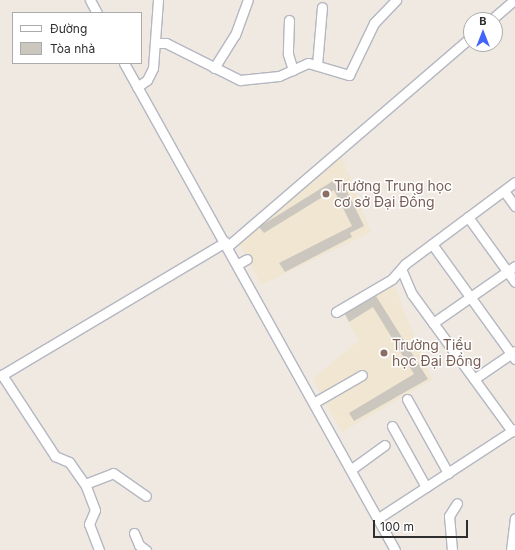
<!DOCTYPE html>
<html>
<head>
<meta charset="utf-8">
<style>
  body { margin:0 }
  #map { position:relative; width:515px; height:550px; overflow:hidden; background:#efe9e1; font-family:Inter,sans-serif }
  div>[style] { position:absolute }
  .education>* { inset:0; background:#f0e6d1 }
  .building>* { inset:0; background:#cbc7bf }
  .roads { filter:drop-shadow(1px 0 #b4b7c1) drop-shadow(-1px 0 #b4b7c1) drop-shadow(0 1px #b4b7c1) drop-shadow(0 -1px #b4b7c1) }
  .minor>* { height:9px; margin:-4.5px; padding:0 4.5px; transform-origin:4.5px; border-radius:4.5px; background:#fff }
  .dots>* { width:11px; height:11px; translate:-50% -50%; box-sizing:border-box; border:2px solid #fff; border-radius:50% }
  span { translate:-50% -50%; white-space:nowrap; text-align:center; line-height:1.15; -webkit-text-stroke:3px #fff; paint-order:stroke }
  .education-label { font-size:14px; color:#785e54 }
  .left { translate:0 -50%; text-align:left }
  .legend { position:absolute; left:12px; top:12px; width:130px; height:52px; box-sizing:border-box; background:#fff; border:1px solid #ababab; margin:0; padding:5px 7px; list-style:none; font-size:12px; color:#2e2e2e }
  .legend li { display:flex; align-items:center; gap:8px; height:20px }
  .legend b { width:20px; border:1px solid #ababab }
  .north { position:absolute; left:463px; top:12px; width:40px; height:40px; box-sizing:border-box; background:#fff; border:1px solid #ababab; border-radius:50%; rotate:0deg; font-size:11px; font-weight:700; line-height:16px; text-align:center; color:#2e2e2e }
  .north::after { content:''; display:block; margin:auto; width:14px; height:18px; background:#4264fb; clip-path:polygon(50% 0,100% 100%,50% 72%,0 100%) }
  .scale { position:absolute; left:373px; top:520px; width:95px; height:18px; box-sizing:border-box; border:2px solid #2e2e2e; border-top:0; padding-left:5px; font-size:12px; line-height:14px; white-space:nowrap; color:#2e2e2e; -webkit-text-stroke:3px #fff; paint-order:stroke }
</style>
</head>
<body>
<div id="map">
  <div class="education">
    <i style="clip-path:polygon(341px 156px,371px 232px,261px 285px,239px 242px)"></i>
    <i style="clip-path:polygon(393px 283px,432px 380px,342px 432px,313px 379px,359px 340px,343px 313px)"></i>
  </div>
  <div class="building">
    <i style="clip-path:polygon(333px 181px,337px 187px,343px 183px,364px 226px,350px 233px,352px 237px,285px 272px,279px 263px,352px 226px,334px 190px,264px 233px,259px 227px)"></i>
    <i style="clip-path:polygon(376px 296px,428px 379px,354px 421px,349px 413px,414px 374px,373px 307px,349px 322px,345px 314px)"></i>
  </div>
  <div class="roads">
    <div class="minor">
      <i style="left:90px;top:0;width:15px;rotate:62deg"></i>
      <i style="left:289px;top:20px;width:34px;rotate:92deg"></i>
      <i style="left:288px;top:54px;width:17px;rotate:73deg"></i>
      <i style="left:491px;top:20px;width:30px;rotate:-41deg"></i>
      <i style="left:156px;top:43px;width:10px"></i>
      <i style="left:166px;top:43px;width:83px;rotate:26.6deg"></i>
      <i style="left:240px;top:80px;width:39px;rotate:-6deg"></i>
      <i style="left:279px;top:76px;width:32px;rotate:-24deg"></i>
      <i style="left:308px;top:63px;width:43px;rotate:16.3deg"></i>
      <i style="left:349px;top:75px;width:58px;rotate:-64.3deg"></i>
      <i style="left:374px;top:23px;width:32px;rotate:-46deg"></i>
      <i style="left:124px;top:63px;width:557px;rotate:60.91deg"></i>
      <i style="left:317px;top:65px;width:58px;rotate:-85.1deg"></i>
      <i style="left:214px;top:68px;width:39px;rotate:-58deg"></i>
      <i style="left:235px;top:35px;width:37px;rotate:-70deg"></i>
      <i style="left:137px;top:87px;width:12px;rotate:-35deg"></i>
      <i style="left:147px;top:80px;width:13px;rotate:-63deg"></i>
      <i style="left:153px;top:68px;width:68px;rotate:-85.8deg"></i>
      <i style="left:504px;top:191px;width:19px;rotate:54deg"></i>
      <i style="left:468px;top:217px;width:80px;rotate:54.1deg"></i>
      <i style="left:432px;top:244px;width:142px;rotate:54.2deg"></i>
      <i style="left:228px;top:246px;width:321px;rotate:-40.7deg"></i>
      <i style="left:238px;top:264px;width:10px;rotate:-29deg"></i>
      <i style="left:402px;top:271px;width:25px;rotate:67deg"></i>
      <i style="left:412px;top:294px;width:170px;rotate:53.9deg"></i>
      <i style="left:336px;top:312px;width:65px;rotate:-30.5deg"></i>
      <i style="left:392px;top:279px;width:20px;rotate:-49deg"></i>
      <i style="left:405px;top:264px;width:137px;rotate:-36.7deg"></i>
      <i style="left:433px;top:323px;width:100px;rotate:-34.8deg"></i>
      <i style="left:474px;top:379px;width:50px;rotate:-34.3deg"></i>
      <i style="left:407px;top:399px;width:85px;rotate:61deg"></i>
      <i style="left:315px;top:402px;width:54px;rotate:-29.9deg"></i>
      <i style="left:392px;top:426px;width:70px;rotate:60.9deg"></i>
      <i style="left:353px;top:468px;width:39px;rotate:-36deg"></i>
      <i style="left:85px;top:484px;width:30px;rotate:-21deg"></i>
      <i style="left:113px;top:473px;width:40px;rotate:34.9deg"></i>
      <i style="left:380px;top:517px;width:161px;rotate:-33.1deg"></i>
      <i style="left:134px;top:533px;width:13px;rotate:67deg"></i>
      <i style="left:139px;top:545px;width:9px;rotate:36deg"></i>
      <i style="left:99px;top:550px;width:28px;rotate:-111deg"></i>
      <i style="left:89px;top:524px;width:15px;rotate:-67deg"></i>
      <i style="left:95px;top:510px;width:26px;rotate:-111deg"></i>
      <i style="left:86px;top:486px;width:29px;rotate:-125deg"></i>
      <i style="left:69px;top:462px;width:15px;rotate:-157deg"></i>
      <i style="left:55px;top:456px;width:97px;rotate:-123.2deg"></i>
      <i style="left:2px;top:375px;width:260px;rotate:-30.8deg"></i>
      <i style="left:452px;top:550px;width:34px;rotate:-95deg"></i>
      <i style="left:449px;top:516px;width:15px;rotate:-58deg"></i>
      <i style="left:511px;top:550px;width:32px;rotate:-83deg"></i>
    </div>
  </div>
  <div class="dots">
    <i style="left:326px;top:194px;background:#8d6e63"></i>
    <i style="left:384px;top:353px;background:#8d6e63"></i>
  </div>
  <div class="education-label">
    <span class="left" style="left:334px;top:194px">Trường Trung học<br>cơ sở Đại Đồng</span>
    <span class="left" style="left:392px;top:353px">Trường Tiểu<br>học Đại Đồng</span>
  </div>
  <ul class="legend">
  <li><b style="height:5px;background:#fff"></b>Đường</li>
  <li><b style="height:11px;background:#cbc7bf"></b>Tòa nhà</li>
  </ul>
  <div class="north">B</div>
  <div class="scale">100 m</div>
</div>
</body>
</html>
